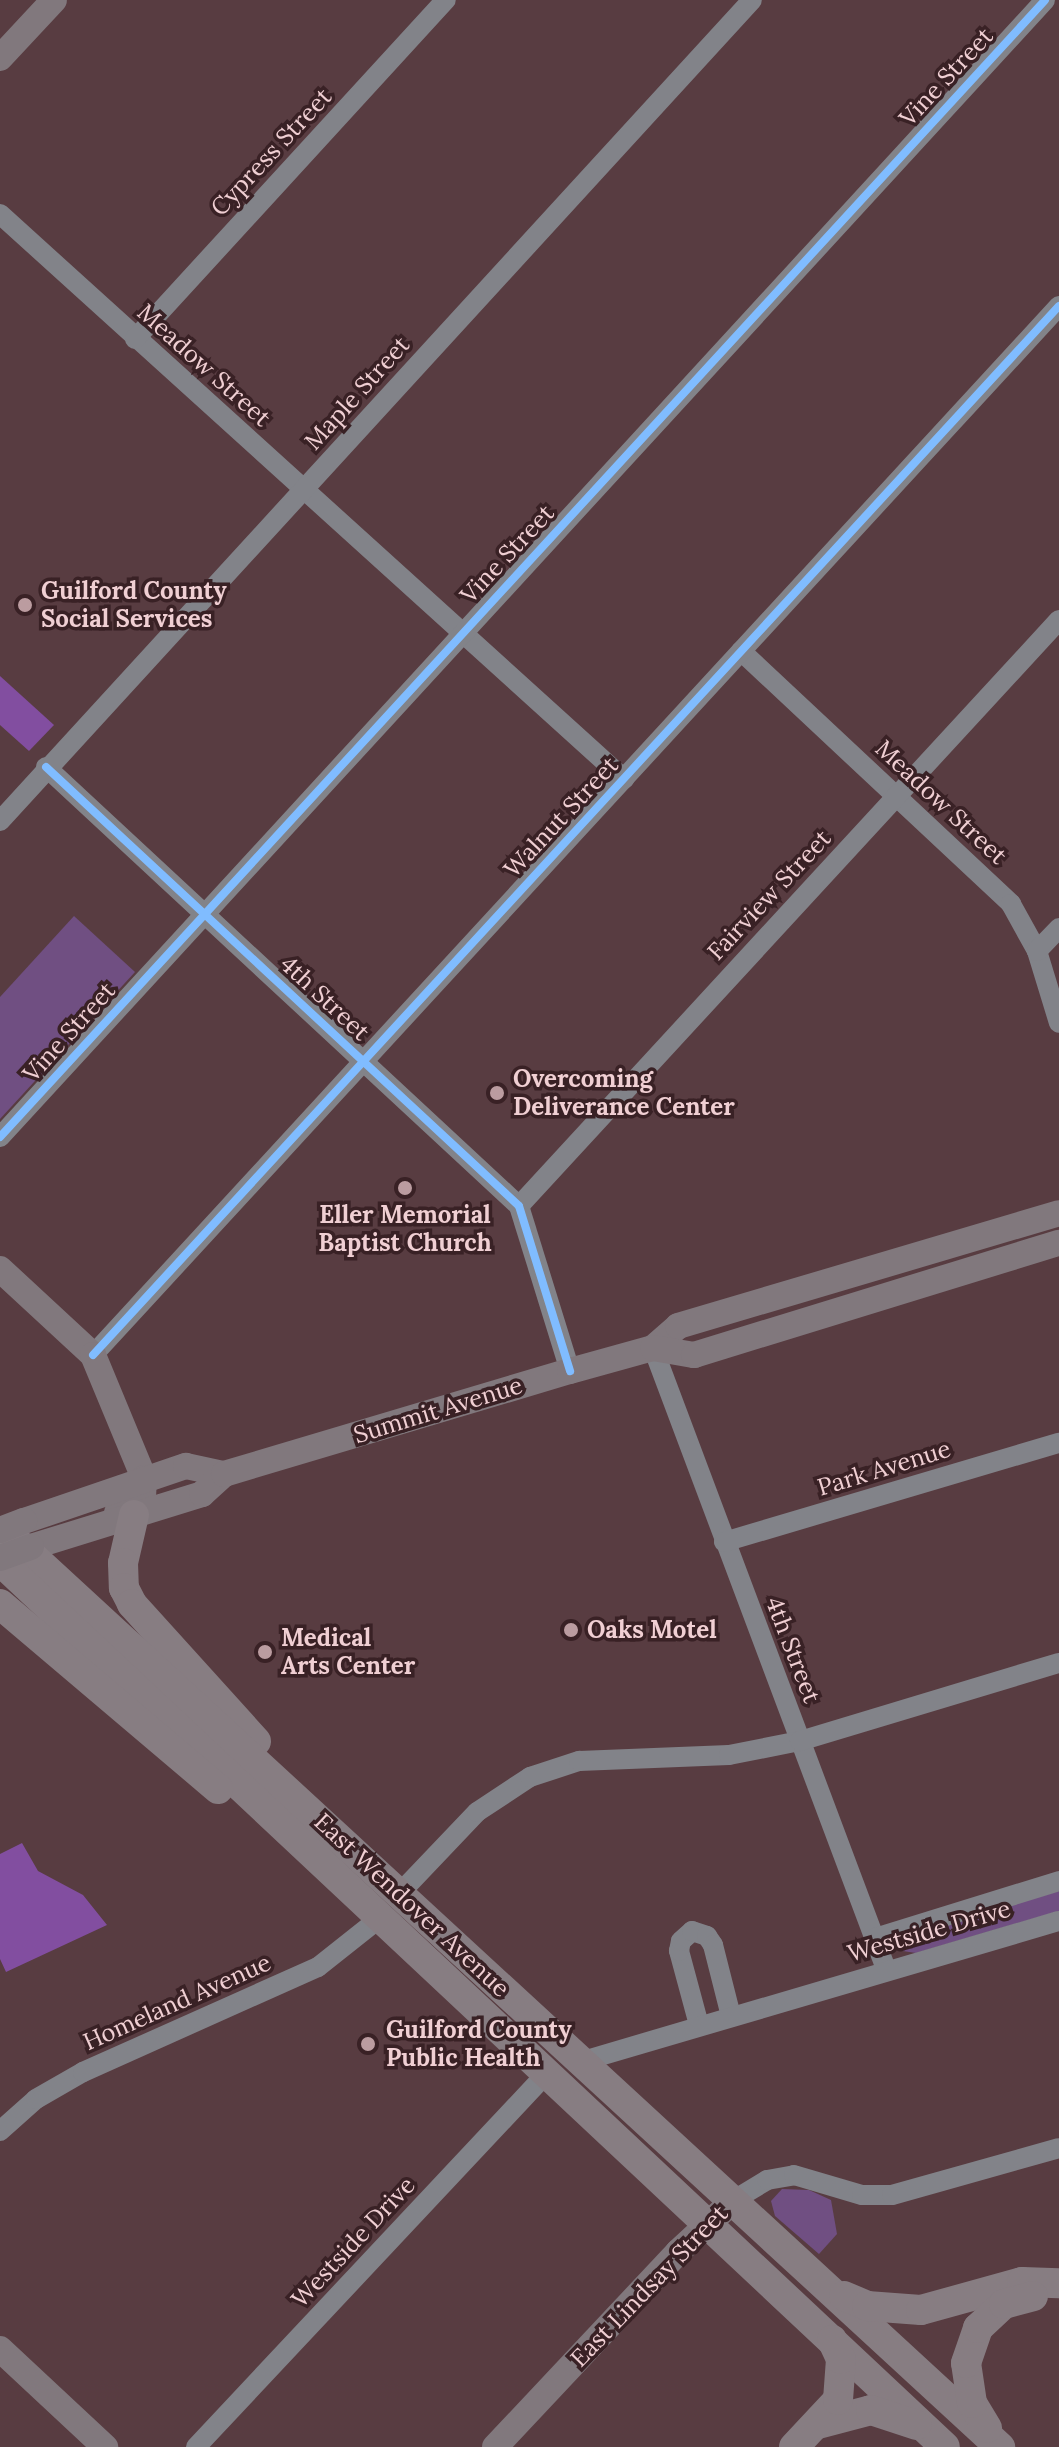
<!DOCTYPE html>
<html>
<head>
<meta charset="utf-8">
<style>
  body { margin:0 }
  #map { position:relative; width:1059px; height:2447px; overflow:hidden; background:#583c41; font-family:Lora,serif }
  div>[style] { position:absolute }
  .green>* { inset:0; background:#704f82 }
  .forest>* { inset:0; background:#824ea0 }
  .minor>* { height:20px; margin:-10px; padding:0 10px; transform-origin:10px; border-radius:10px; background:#828389 }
  .major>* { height:26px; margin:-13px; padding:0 13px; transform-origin:13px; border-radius:13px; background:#81787d }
  .highway>* { height:30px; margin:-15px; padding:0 15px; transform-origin:15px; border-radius:15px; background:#877d82 }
  .major-bridge>* { height:26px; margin:-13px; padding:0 13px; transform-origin:13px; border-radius:13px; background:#81787d }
  .cycleway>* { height:8px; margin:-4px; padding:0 4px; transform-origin:4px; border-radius:4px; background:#80bcff }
  .dots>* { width:22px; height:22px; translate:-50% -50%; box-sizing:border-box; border:4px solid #392125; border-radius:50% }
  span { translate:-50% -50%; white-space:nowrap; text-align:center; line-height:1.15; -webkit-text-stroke:7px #392125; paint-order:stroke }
  .street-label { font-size:24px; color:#f0cfd3 }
  .poi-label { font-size:24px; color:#f0cfd3; font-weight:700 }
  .left { translate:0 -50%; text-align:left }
</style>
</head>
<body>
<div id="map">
  <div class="green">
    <i style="clip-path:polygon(74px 916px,135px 972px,0 1119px,0 997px)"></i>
    <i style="clip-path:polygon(1059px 1891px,1059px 1911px,916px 1953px,896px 1950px,900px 1938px)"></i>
    <i style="clip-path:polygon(782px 2189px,809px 2190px,831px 2200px,837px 2234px,819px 2254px,775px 2216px,771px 2201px)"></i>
  </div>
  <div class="forest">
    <i style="clip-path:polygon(0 676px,54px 725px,29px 751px,0 725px)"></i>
    <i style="clip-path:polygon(22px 1843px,38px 1871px,83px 1895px,107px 1925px,6px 1972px,0 1959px,0 1854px)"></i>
  </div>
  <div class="minor">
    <i style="left:0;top:214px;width:842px;rotate:42.16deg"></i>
    <i style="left:135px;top:339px;width:460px;rotate:-47.5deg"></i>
    <i style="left:741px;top:651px;width:370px;rotate:43.1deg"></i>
    <i style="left:1011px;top:904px;width:54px;rotate:61deg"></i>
    <i style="left:1037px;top:951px;width:75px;rotate:73deg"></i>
    <i style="left:46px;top:767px;width:645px;rotate:42.86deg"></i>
    <i style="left:519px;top:1206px;width:173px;rotate:72.8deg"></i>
    <i style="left:0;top:821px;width:1113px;rotate:-47.51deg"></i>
    <i style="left:1037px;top:951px;width:32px;rotate:-46deg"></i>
    <i style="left:0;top:1137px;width:1544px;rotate:-47.41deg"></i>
    <i style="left:519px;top:1206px;width:797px;rotate:-47.34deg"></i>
    <i style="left:653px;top:1348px;width:663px;rotate:69.43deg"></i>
    <i style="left:93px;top:1355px;width:1426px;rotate:-47.36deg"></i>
    <i style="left:724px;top:1542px;width:349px;rotate:-16.5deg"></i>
    <i style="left:399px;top:1894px;width:113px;rotate:-46.4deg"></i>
    <i style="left:477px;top:1812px;width:64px;rotate:-33.4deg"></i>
    <i style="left:530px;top:1777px;width:52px;rotate:-18.1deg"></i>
    <i style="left:579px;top:1761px;width:150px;rotate:-2.3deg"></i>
    <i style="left:729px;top:1755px;width:72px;rotate:-11.2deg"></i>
    <i style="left:800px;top:1741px;width:270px;rotate:-16.8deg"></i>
    <i style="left:875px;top:1938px;width:193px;rotate:-17.2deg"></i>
    <i style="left:699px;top:2025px;width:77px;rotate:-105.1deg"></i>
    <i style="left:679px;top:1951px;width:10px;rotate:-79deg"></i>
    <i style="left:681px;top:1941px;width:15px;rotate:-42deg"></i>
    <i style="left:692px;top:1931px;width:16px;rotate:18deg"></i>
    <i style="left:707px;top:1936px;width:11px;rotate:56deg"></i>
    <i style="left:713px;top:1945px;width:73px;rotate:75.8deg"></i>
    <i style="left:583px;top:2061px;width:496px;rotate:-16.4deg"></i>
    <i style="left:0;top:2131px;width:48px;rotate:-41.6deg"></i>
    <i style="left:36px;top:2099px;width:54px;rotate:-29.9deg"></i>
    <i style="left:83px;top:2072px;width:257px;rotate:-24.1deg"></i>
    <i style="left:318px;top:1967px;width:74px;rotate:-38.4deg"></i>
    <i style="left:734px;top:2200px;width:39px;rotate:-31deg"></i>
    <i style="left:767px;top:2180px;width:27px;rotate:-10deg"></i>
    <i style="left:794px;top:2175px;width:71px;rotate:16.4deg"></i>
    <i style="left:862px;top:2195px;width:30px"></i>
    <i style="left:892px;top:2195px;width:173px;rotate:-15.7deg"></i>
    <i style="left:196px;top:2447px;width:513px;rotate:-46.82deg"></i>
  </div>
  <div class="major">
    <i style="left:0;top:58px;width:79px;rotate:-47deg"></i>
    <i style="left:0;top:1269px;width:127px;rotate:42.8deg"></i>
    <i style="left:93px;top:1355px;width:133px;rotate:67.5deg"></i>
    <i style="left:144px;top:1478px;width:18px;rotate:93deg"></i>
    <i style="left:143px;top:1496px;width:31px;rotate:147deg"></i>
    <i style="left:653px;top:1348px;width:33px;rotate:-41deg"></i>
    <i style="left:678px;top:1326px;width:397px;rotate:-16.5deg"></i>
    <i style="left:24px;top:1521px;width:171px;rotate:-18.8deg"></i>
    <i style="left:186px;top:1466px;width:39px;rotate:12deg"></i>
    <i style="left:31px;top:1547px;width:179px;rotate:-17.2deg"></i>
    <i style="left:202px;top:1494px;width:30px;rotate:-42deg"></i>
    <i style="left:224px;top:1474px;width:361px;rotate:-16.6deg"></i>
    <i style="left:570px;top:1371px;width:86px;rotate:-15.5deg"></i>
    <i style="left:653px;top:1348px;width:42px;rotate:9.7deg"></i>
    <i style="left:694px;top:1355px;width:382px;rotate:-17.1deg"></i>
    <i style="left:0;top:2349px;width:144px;rotate:43deg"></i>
    <i style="left:495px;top:2447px;width:267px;rotate:-46.8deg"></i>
    <i style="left:678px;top:2252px;width:76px;rotate:-42.9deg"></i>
  </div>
  <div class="highway">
    <i style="left:134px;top:1515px;width:49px;rotate:102.9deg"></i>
    <i style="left:123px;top:1563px;width:25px;rotate:88deg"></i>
    <i style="left:124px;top:1588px;width:18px;rotate:63deg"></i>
    <i style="left:132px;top:1604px;width:185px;rotate:47.9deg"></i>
    <i style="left:7px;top:1533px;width:1350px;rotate:42.63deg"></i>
    <i style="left:0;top:1561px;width:1295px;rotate:43.15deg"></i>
    <i style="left:0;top:1604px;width:286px;rotate:40.3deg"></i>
    <i style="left:844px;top:2296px;width:25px;rotate:23deg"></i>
    <i style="left:867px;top:2306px;width:54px;rotate:4.2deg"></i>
    <i style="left:921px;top:2310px;width:105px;rotate:-15.5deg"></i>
    <i style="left:1022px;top:2282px;width:37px;rotate:2deg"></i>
    <i style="left:818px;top:2424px;width:55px;rotate:-14.8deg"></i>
    <i style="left:871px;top:2410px;width:48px;rotate:18.1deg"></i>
    <i style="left:987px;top:2428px;width:29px;rotate:-121deg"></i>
    <i style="left:972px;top:2403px;width:40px;rotate:-98.5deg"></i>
    <i style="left:966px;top:2363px;width:37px;rotate:-71deg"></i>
    <i style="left:978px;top:2328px;width:35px;rotate:-43deg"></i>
    <i style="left:1004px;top:2304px;width:30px;rotate:-15deg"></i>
    <i style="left:794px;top:2447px;width:64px;rotate:-46.9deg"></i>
    <i style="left:838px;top:2400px;width:41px;rotate:-85.8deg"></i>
    <i style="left:841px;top:2359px;width:21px;rotate:-115deg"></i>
  </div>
  <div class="major-bridge">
    <i style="left:0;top:1530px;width:26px;rotate:-21deg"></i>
    <i style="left:0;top:1558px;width:33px;rotate:-20deg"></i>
  </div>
  <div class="cycleway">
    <i style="left:46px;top:767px;width:645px;rotate:42.86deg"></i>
    <i style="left:519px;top:1206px;width:173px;rotate:72.8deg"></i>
    <i style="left:0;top:1137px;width:1544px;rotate:-47.41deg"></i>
    <i style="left:93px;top:1355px;width:1426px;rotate:-47.36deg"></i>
  </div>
  <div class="dots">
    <i style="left:25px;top:605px;background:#bb9ca0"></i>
    <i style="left:497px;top:1093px;background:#bb9ca0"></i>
    <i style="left:405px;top:1188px;background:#bb9ca0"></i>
    <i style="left:571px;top:1630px;background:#bb9ca0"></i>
    <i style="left:265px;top:1652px;background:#bb9ca0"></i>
    <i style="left:368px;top:2044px;background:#bb9ca0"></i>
  </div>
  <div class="street-label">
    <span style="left:946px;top:77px;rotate:-47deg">Vine Street</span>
    <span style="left:271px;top:152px;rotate:-47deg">Cypress Street</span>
    <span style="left:204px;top:365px;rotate:42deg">Meadow Street</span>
    <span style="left:357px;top:393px;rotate:-48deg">Maple Street</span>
    <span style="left:507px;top:554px;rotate:-47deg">Vine Street</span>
    <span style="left:941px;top:802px;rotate:43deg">Meadow Street</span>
    <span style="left:561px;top:817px;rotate:-47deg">Walnut Street</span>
    <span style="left:769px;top:895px;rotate:-47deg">Fairview Street</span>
    <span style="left:325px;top:998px;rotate:43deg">4th Street</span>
    <span style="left:69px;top:1032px;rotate:-48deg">Vine Street</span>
    <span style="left:438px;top:1410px;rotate:-17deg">Summit Avenue</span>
    <span style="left:884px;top:1468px;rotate:-17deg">Park Avenue</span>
    <span style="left:793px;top:1650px;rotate:69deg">4th Street</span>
    <span style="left:412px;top:1905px;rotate:43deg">East Wendover Avenue</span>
    <span style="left:929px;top:1931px;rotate:-16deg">Westside Drive</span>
    <span style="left:177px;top:2002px;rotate:-24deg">Homeland Avenue</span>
    <span style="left:353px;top:2242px;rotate:-47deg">Westside Drive</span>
    <span style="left:649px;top:2286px;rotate:-46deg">East Lindsay Street</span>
  </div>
  <div class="poi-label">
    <span class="left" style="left:41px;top:605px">Guilford County<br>Social Services</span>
    <span class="left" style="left:513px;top:1093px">Overcoming<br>Deliverance Center</span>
    <span style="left:405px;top:1229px">Eller Memorial<br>Baptist Church</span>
    <span class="left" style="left:587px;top:1630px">Oaks Motel</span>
    <span class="left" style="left:281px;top:1652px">Medical<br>Arts Center</span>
    <span class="left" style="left:386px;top:2044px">Guilford County<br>Public Health</span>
  </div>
</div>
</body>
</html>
